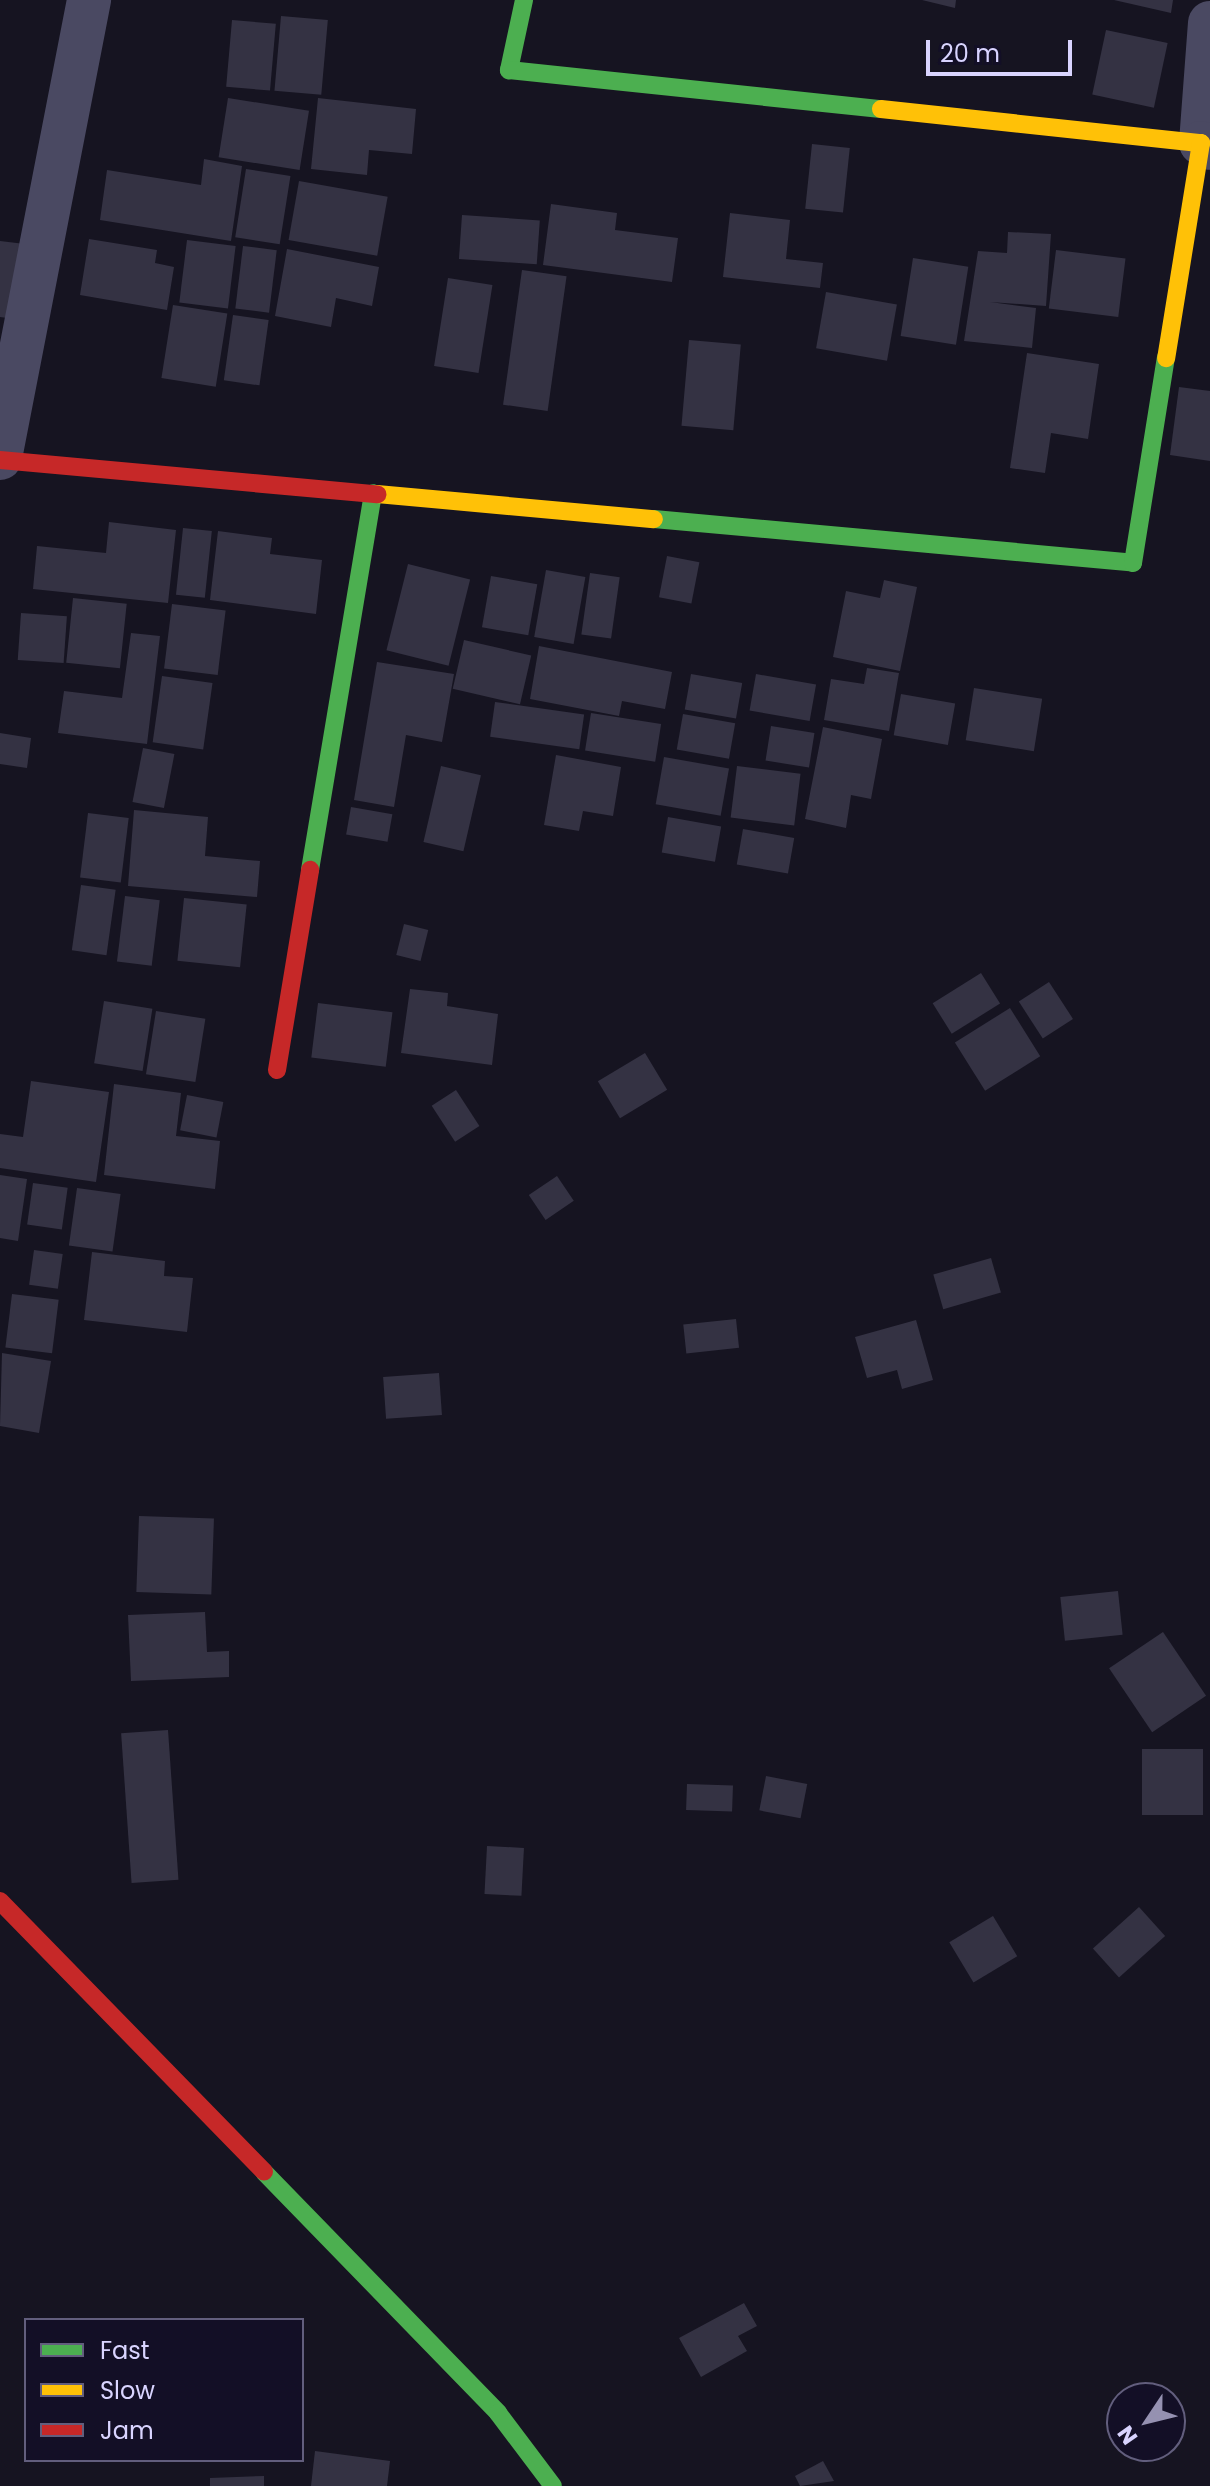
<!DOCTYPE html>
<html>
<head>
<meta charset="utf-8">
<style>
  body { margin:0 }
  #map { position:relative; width:1210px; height:2486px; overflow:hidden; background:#161421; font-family:Poppins,sans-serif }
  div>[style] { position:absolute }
  .building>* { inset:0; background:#343243; transform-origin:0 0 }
  .street>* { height:44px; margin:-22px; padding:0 22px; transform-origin:22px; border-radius:22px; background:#4a4962 }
  .fast>* { height:18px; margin:-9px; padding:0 9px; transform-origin:9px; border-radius:9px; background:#4caf50 }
  .slow>* { height:18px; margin:-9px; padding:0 9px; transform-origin:9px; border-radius:9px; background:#ffc107 }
  .jam>* { height:18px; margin:-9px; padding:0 9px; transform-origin:9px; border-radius:9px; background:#c62828 }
  span { translate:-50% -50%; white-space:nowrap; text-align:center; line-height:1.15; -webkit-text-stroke:8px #130f26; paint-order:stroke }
  .legend { position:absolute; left:24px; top:2318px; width:280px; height:144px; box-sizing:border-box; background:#130f26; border:2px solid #625e7d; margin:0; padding:10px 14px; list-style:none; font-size:24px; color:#d9d4ff }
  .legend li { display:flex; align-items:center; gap:16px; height:40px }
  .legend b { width:40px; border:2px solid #625e7d }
  .north { position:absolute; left:1106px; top:2382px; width:80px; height:80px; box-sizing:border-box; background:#130f26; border:2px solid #625e7d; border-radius:50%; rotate:235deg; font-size:22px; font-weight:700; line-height:32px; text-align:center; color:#d9d4ff }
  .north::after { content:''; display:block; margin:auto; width:28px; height:36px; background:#9591b1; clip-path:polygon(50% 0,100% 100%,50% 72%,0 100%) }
  .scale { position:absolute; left:926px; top:40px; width:146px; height:36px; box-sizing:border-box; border:4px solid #d9d4ff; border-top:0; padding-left:10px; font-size:24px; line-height:28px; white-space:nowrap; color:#d9d4ff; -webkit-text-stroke:6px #130f26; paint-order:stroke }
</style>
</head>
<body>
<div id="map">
  <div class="building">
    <i style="clip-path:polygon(922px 0,956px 0,955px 8px)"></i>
    <i style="clip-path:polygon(1114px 0,1173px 0,1171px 13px)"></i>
    <i style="left:281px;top:16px;width:47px;height:75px;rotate:5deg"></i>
    <i style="left:232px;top:20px;width:44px;height:67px;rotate:5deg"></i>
    <i style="left:1106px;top:30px;width:63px;height:66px;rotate:12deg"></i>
    <i style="left:228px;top:98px;width:82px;height:60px;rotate:9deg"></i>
    <i style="clip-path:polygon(318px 98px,416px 109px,412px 154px,369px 150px,367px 175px,311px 169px)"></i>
    <i style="left:812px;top:144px;width:38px;height:65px;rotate:6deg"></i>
    <i style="clip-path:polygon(204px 159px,242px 166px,231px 241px,100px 220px,107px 170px,201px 185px)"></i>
    <i style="left:246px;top:169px;width:45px;height:69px;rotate:9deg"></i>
    <i style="left:299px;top:181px;width:90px;height:60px;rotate:10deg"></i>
    <i style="clip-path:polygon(551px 204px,617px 213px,615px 230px,678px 238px,672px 282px,543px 265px)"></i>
    <i style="clip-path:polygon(730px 213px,790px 220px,786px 259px,823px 263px,820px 288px,723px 277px)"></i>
    <i style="left:462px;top:215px;width:78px;height:44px;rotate:4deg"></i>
    <i style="clip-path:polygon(1008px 232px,1051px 234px,1046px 306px,990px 302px,1036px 308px,1032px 348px,964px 341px,978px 251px,1007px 253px)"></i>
    <i style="clip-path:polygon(89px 239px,157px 250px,155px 263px,174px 267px,167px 310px,80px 295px)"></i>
    <i style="left:187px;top:240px;width:49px;height:63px;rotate:7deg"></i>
    <i style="clip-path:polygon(0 241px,25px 244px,15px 319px,0 317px)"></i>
    <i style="left:243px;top:246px;width:34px;height:63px;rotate:7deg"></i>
    <i style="clip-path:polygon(287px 249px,379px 267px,372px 306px,336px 298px,331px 327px,275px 316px)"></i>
    <i style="left:1056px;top:250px;width:70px;height:59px;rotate:7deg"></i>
    <i style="left:913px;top:258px;width:56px;height:79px;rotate:9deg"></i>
    <i style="left:522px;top:270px;width:45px;height:136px;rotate:8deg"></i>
    <i style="left:448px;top:278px;width:45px;height:89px;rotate:9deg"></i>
    <i style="left:826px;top:292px;width:72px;height:57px;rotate:10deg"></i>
    <i style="left:173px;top:305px;width:55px;height:74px;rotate:9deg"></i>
    <i style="left:233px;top:315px;width:36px;height:66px;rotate:8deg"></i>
    <i style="left:689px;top:340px;width:52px;height:86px;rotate:5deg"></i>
    <i style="clip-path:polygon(1027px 353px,1099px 364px,1088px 439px,1051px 433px,1045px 473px,1010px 468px)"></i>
    <i style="clip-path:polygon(1179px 387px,1210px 391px,1210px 461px,1170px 455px)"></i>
    <i style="clip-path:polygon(109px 522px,176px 530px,168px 603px,33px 589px,37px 546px,106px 553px)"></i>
    <i style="left:183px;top:528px;width:29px;height:67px;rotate:6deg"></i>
    <i style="clip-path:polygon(218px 531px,272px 538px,270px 554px,322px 560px,316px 614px,210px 600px)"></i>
    <i style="left:667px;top:556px;width:33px;height:42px;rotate:11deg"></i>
    <i style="left:408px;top:564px;width:64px;height:89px;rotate:14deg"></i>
    <i style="left:546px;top:570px;width:40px;height:68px;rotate:10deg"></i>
    <i style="left:590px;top:573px;width:30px;height:62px;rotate:8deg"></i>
    <i style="left:491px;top:576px;width:47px;height:52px;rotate:10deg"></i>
    <i style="clip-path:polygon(884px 580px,917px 587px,900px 671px,833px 657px,846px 591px,880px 598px)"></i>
    <i style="left:73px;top:598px;width:54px;height:65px;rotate:6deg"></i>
    <i style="left:172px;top:604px;width:54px;height:65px;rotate:7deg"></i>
    <i style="left:21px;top:613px;width:46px;height:47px;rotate:4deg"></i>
    <i style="clip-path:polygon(131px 633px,160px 636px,147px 744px,58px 733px,64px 691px,122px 698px)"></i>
    <i style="left:464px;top:640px;width:69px;height:50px;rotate:13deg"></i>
    <i style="clip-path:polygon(539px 646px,672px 672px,665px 709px,622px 701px,619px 716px,530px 699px)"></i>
    <i style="clip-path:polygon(377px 662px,454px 674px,442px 742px,406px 735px,394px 807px,354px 800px)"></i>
    <i style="clip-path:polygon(867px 668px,899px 673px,889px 731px,824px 720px,831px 679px,864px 684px)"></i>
    <i style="left:691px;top:674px;width:52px;height:36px;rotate:10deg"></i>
    <i style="left:756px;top:674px;width:61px;height:37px;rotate:10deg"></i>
    <i style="left:162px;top:676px;width:51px;height:67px;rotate:8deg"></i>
    <i style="left:974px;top:688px;width:69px;height:53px;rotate:9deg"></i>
    <i style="left:901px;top:694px;width:55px;height:42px;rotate:10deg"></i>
    <i style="left:495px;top:702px;width:90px;height:35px;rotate:8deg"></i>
    <i style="left:591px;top:713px;width:71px;height:38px;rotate:9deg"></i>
    <i style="left:683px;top:714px;width:53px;height:36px;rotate:10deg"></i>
    <i style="left:771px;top:726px;width:44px;height:35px;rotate:9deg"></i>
    <i style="clip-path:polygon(823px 727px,882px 739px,871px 799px,851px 795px,846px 828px,805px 819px)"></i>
    <i style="clip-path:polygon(0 733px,31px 738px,27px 768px,0 764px)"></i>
    <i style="left:143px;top:748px;width:32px;height:55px;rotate:11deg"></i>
    <i style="clip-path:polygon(556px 755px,621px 767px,613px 816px,583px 811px,579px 831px,544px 825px)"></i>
    <i style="left:664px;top:757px;width:66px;height:48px;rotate:10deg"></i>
    <i style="left:441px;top:766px;width:41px;height:78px;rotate:13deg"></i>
    <i style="left:737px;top:766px;width:64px;height:52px;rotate:7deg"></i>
    <i style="left:351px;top:807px;width:42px;height:28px;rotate:10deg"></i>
    <i style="clip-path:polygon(134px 810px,208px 817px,205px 856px,260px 861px,257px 897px,128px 886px)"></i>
    <i style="left:88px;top:813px;width:41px;height:65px;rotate:7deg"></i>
    <i style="left:668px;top:817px;width:54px;height:36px;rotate:10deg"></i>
    <i style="left:743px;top:829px;width:52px;height:36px;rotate:10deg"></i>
    <i style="left:81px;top:885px;width:35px;height:66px;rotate:8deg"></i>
    <i style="left:125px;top:896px;width:35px;height:66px;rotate:7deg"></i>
    <i style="left:184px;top:898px;width:63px;height:63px;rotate:6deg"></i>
    <i style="left:404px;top:924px;width:25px;height:32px;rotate:14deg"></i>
    <i style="left:981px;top:973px;width:36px;height:57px;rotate:58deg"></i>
    <i style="left:1049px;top:982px;width:44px;height:36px;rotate:57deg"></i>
    <i style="clip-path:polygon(410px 989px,448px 993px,447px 1006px,498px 1014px,492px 1065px,401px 1053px)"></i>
    <i style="left:104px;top:1001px;width:49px;height:63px;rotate:9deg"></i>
    <i style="left:318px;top:1003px;width:75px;height:55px;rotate:7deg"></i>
    <i style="left:1010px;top:1008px;width:57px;height:65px;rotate:58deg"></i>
    <i style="left:156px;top:1011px;width:50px;height:64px;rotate:9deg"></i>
    <i style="left:645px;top:1053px;width:43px;height:55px;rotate:59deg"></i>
    <i style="clip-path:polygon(31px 1081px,109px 1092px,96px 1182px,0 1168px,0 1134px,23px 1137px)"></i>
    <i style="clip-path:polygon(114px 1084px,181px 1093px,176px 1136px,220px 1141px,215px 1189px,104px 1175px)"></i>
    <i style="left:456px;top:1090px;width:43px;height:29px;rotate:57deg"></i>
    <i style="left:187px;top:1095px;width:37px;height:36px;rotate:11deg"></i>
    <i style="clip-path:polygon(0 1175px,27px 1179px,18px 1241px,0 1238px)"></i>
    <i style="left:557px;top:1176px;width:30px;height:34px;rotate:56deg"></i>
    <i style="left:33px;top:1183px;width:35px;height:42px;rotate:8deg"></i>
    <i style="left:77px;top:1188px;width:44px;height:58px;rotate:8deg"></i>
    <i style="left:34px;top:1250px;width:29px;height:35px;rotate:8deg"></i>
    <i style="clip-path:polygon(92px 1252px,165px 1261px,164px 1276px,193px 1278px,187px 1332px,84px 1320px)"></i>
    <i style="left:991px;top:1258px;width:36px;height:60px;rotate:74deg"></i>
    <i style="left:12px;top:1294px;width:47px;height:54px;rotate:7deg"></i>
    <i style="left:736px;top:1319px;width:29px;height:53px;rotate:84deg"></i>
    <i style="clip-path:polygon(916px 1320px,933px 1380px,902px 1389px,897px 1370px,867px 1378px,855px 1337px)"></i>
    <i style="clip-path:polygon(2px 1353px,51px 1361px,39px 1433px,0 1426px)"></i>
    <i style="left:439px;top:1373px;width:42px;height:56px;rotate:86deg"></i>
    <i style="left:139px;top:1516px;width:75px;height:76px;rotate:2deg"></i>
    <i style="left:1118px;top:1591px;width:44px;height:58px;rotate:84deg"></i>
    <i style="clip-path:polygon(205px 1612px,207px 1652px,229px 1651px,229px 1677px,131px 1681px,128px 1615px)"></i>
    <i style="left:1163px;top:1632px;width:77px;height:65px;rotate:56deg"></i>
    <i style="left:168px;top:1730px;width:150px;height:47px;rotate:86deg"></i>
    <i style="left:1142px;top:1749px;width:61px;height:66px"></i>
    <i style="left:766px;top:1776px;width:42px;height:35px;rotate:11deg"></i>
    <i style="left:687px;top:1784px;width:46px;height:26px;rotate:2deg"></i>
    <i style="left:487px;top:1846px;width:37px;height:48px;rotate:3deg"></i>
    <i style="left:1139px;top:1907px;width:39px;height:62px;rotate:48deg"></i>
    <i style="left:993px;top:1916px;width:47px;height:51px;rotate:59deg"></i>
    <i style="clip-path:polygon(744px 2303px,757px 2326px,738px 2336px,747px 2351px,701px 2377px,679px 2338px)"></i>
    <i style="clip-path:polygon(315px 2451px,390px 2461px,387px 2486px,311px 2486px)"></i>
    <i style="clip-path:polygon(823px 2461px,834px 2481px,800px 2486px,795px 2476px)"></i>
    <i style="clip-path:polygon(264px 2476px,264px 2486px,210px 2486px,210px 2478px)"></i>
  </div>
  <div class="street">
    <i style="left:1210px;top:23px;width:120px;rotate:94.3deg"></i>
    <i style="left:1201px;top:143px;width:10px;rotate:29deg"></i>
    <i style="left:0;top:458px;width:467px;rotate:-79deg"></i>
  </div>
  <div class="fast">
    <i style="left:524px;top:0;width:72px;rotate:102.1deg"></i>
    <i style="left:509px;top:70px;width:374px;rotate:6deg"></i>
    <i style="left:654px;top:519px;width:481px;rotate:5.2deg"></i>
    <i style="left:1133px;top:563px;width:208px;rotate:-80.9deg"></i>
    <i style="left:310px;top:870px;width:382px;rotate:-80.5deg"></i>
    <i style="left:264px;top:2172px;width:336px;rotate:45.8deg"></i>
    <i style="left:498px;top:2413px;width:91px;rotate:53deg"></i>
  </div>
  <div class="slow">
    <i style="left:881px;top:109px;width:322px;rotate:6.1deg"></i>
    <i style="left:1201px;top:143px;width:218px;rotate:99.2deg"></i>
    <i style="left:377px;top:494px;width:278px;rotate:5.2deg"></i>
  </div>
  <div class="jam">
    <i style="left:0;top:460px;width:379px;rotate:5.2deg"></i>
    <i style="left:277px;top:1070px;width:203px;rotate:-80.6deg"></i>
    <i style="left:0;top:1901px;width:378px;rotate:45.7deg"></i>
  </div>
  <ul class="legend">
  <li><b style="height:10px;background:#4caf50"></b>Fast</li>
  <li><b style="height:10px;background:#ffc107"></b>Slow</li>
  <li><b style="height:10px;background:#c62828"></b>Jam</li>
  </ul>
  <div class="north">N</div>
  <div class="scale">20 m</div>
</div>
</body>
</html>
